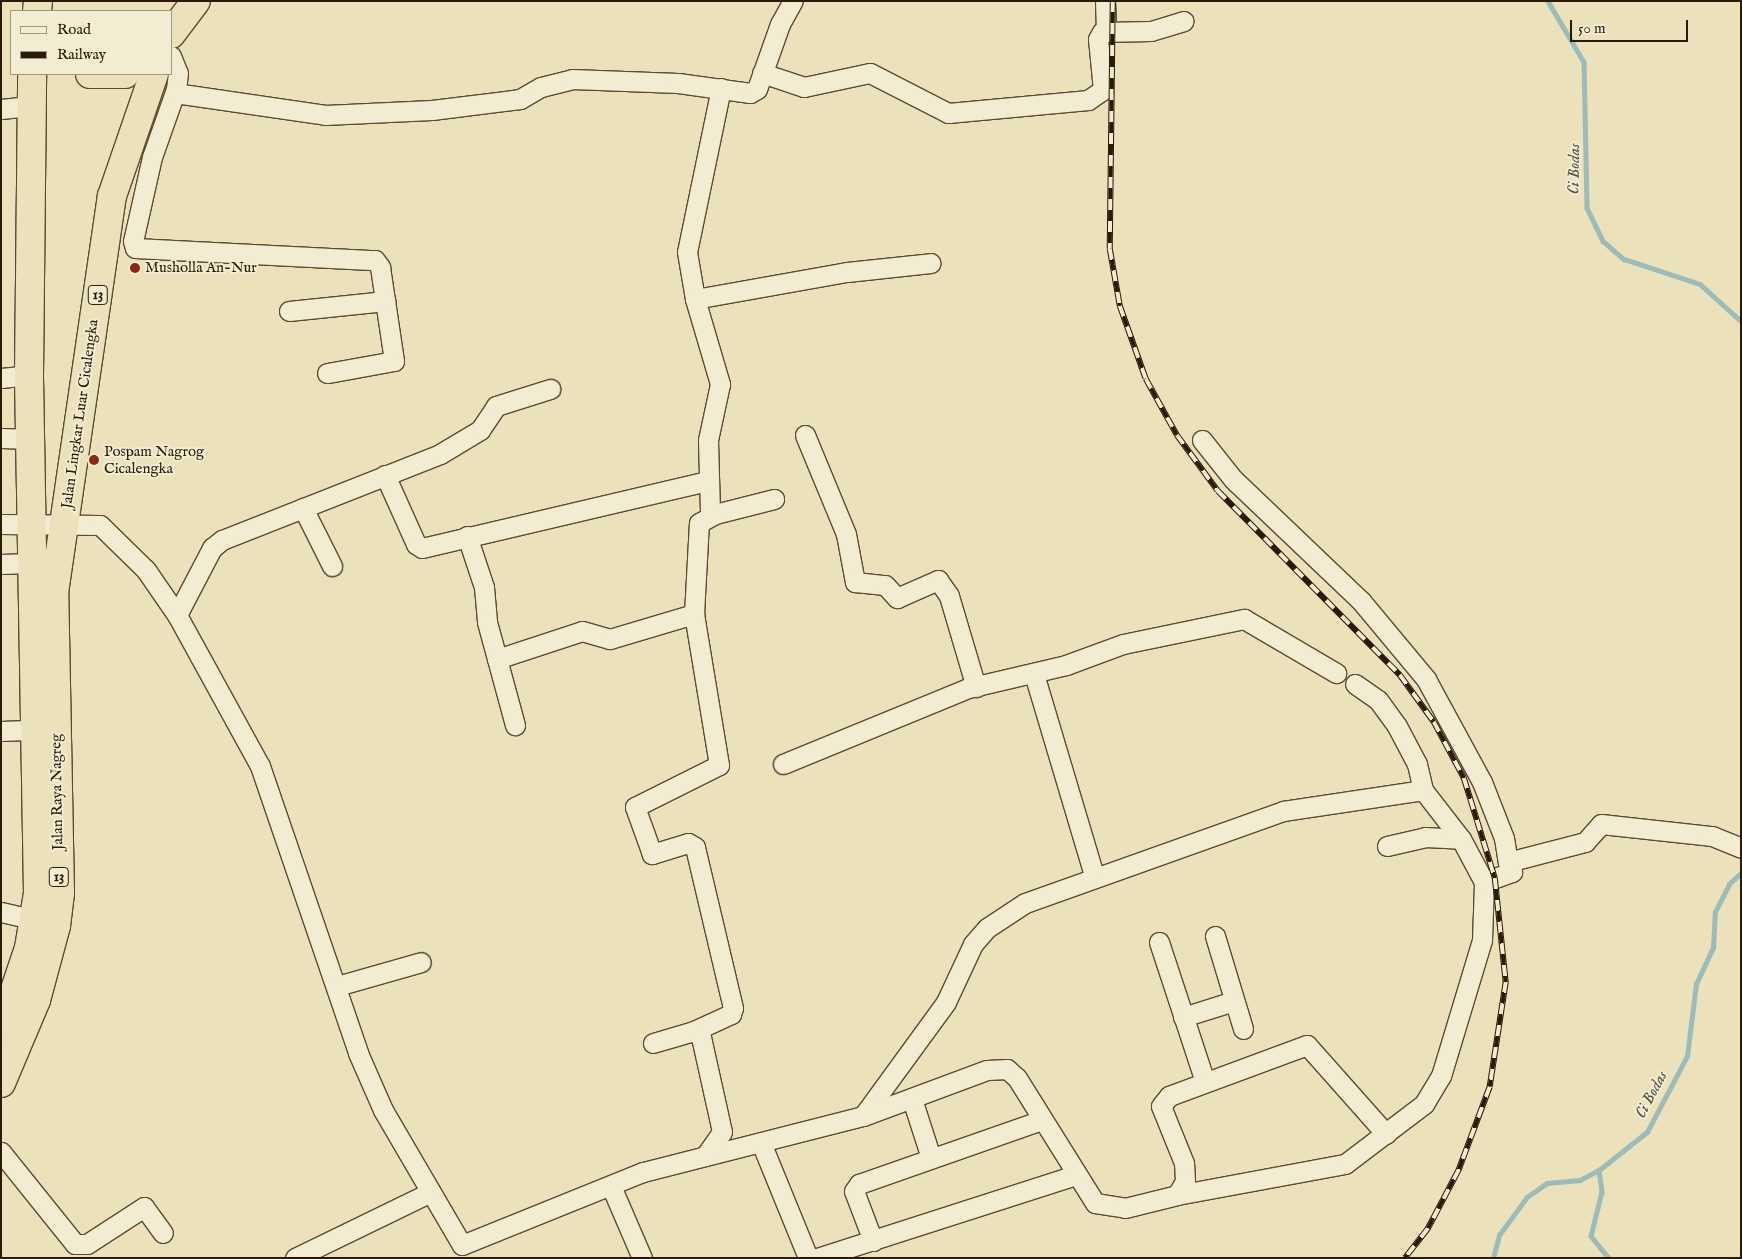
<!DOCTYPE html>
<html>
<head>
<meta charset="utf-8">
<style>
  body { margin:0 }
  #map { position:relative; width:1742px; height:1259px; overflow:hidden; background:#ebe1ba; font-family:"IM FELL English",serif }
  div>[style] { position:absolute }
  .stream>* { height:4.5px; margin:-2.25px; padding:0 2.25px; transform-origin:2.25px; border-radius:2.25px; background:#9cbbb9 }
  .roads { filter:drop-shadow(1px 0 #5a4b32) drop-shadow(-1px 0 #5a4b32) drop-shadow(0 1px #5a4b32) drop-shadow(0 -1px #5a4b32) }
  .minor>* { height:19px; margin:-9.5px; padding:0 9.5px; transform-origin:9.5px; border-radius:9.5px; background:#f2ecd2 }
  .highway>* { height:28px; margin:-14px; padding:0 14px; transform-origin:14px; border-radius:14px; background:#ebe1ba }
  .rail>* { height:5.5px; margin-top:-2.75px; transform-origin:0; background:repeating-linear-gradient(90deg,#f2ecd2 0 11px,#2a1904 0 22px); box-sizing:border-box; border-block:1px solid #2a1904 }
  .dots>* { width:14px; height:14px; translate:-50% -50%; box-sizing:border-box; border:2px solid #f2ecd2; border-radius:50% }
  span { translate:-50% -50%; white-space:nowrap; text-align:center; line-height:1.15; -webkit-text-stroke:4px #f2ecd2; paint-order:stroke }
  .shield-label span { padding:1px 4px; background:#f2ecd2; border:1px solid; border-radius:4px; -webkit-text-stroke-width:0 }
  .shield-label { font-size:14px; color:#2a1904; font-weight:700 }
  .poi-label { font-size:15px; color:#2a1904 }
  .left { translate:0 -50%; text-align:left }
  .street-label { font-size:15px; color:#2a1904 }
  .water-label { font-size:16px; color:#525243; font-style:italic }
  .frame { position:absolute; inset:0; border:2px solid #2a1904; pointer-events:none }
  .legend { position:absolute; left:10px; top:10px; width:162px; height:65px; box-sizing:border-box; background:#f2ecd2; border:1px solid #a29880; margin:0; padding:6px 9px; list-style:none; font-size:15px; color:#2a1904 }
  .legend li { display:flex; align-items:center; gap:10px; height:25px }
  .legend b { width:25px; border:1px solid #a29880 }
  .scale { position:absolute; left:1570px; top:20px; width:118px; height:22px; box-sizing:border-box; border:2px solid #2a1904; border-top:0; padding-left:6px; font-size:15px; line-height:18px; white-space:nowrap; color:#2a1904; -webkit-text-stroke:4px #f2ecd2; paint-order:stroke }
</style>
</head>
<body>
<div id="map">
  <div class="stream">
    <i style="left:1548px;top:1px;width:71px;rotate:59.5deg"></i>
    <i style="left:1584px;top:62px;width:146px;rotate:88.8deg"></i>
    <i style="left:1587px;top:208px;width:37px;rotate:64deg"></i>
    <i style="left:1603px;top:241px;width:28px;rotate:41deg"></i>
    <i style="left:1624px;top:259px;width:80px;rotate:18.2deg"></i>
    <i style="left:1700px;top:284px;width:55px;rotate:42.1deg"></i>
    <i style="left:1599px;top:1170px;width:22px;rotate:82deg"></i>
    <i style="left:1602px;top:1192px;width:45px;rotate:104deg"></i>
    <i style="left:1591px;top:1236px;width:28px;rotate:51deg"></i>
    <i style="left:1493px;top:1258px;width:24px;rotate:-75deg"></i>
    <i style="left:1499px;top:1235px;width:47px;rotate:-53.6deg"></i>
    <i style="left:1527px;top:1197px;width:24px;rotate:-35deg"></i>
    <i style="left:1547px;top:1183px;width:33px;rotate:-5deg"></i>
    <i style="left:1580px;top:1180px;width:21px;rotate:-28deg"></i>
    <i style="left:1599px;top:1170px;width:61px;rotate:-38.4deg"></i>
    <i style="left:1647px;top:1132px;width:86px;rotate:-62.2deg"></i>
    <i style="left:1687px;top:1056px;width:73px;rotate:-82.9deg"></i>
    <i style="left:1696px;top:984px;width:40px;rotate:-65deg"></i>
    <i style="left:1713px;top:948px;width:36px;rotate:-87deg"></i>
    <i style="left:1715px;top:912px;width:31px;rotate:-63deg"></i>
    <i style="left:1729px;top:884px;width:16px;rotate:-43deg"></i>
  </div>
  <div class="roads">
    <div class="minor">
      <i style="left:1105px;top:1px;width:29px;rotate:88deg"></i>
      <i style="left:171px;top:56px;width:18px;rotate:68deg"></i>
      <i style="left:178px;top:73px;width:16px;rotate:97deg"></i>
      <i style="left:176px;top:89px;width:72px;rotate:109.4deg"></i>
      <i style="left:152px;top:157px;width:86px;rotate:102.7deg"></i>
      <i style="left:133px;top:241px;width:7px;rotate:74deg"></i>
      <i style="left:135px;top:248px;width:240px;rotate:2.9deg"></i>
      <i style="left:375px;top:260px;width:9px;rotate:54deg"></i>
      <i style="left:380px;top:267px;width:95px;rotate:81.5deg"></i>
      <i style="left:394px;top:361px;width:68px;rotate:169.8deg"></i>
      <i style="left:762px;top:73px;width:44px;rotate:18.4deg"></i>
      <i style="left:804px;top:87px;width:67px;rotate:-12deg"></i>
      <i style="left:870px;top:73px;width:88px;rotate:27.1deg"></i>
      <i style="left:948px;top:113px;width:141px;rotate:-5.3deg"></i>
      <i style="left:1088px;top:100px;width:18px;rotate:-34deg"></i>
      <i style="left:1103px;top:90px;width:51px;rotate:-95.6deg"></i>
      <i style="left:1098px;top:39px;width:8px;rotate:-60deg"></i>
      <i style="left:1102px;top:32px;width:49px;rotate:-1.2deg"></i>
      <i style="left:1151px;top:31px;width:34px;rotate:-17deg"></i>
      <i style="left:721px;top:88px;width:167px;rotate:101.7deg"></i>
      <i style="left:687px;top:252px;width:48px;rotate:80.3deg"></i>
      <i style="left:695px;top:299px;width:89px;rotate:73.6deg"></i>
      <i style="left:720px;top:384px;width:57px;rotate:102.1deg"></i>
      <i style="left:708px;top:440px;width:70px;rotate:88.4deg"></i>
      <i style="left:710px;top:510px;width:6px;rotate:39deg"></i>
      <i style="left:715px;top:514px;width:61px;rotate:-14.3deg"></i>
      <i style="left:175px;top:93px;width:152px;rotate:8.3deg"></i>
      <i style="left:325px;top:115px;width:107px;rotate:-2.7deg"></i>
      <i style="left:432px;top:110px;width:89px;rotate:-7.1deg"></i>
      <i style="left:520px;top:99px;width:24px;rotate:-30deg"></i>
      <i style="left:541px;top:87px;width:32px;rotate:-14deg"></i>
      <i style="left:572px;top:79px;width:106px;rotate:2.2deg"></i>
      <i style="left:678px;top:83px;width:73px;rotate:7.9deg"></i>
      <i style="left:750px;top:93px;width:8px;rotate:-30deg"></i>
      <i style="left:757px;top:89px;width:69px;rotate:-70.5deg"></i>
      <i style="left:780px;top:24px;width:26px;rotate:-61deg"></i>
      <i style="left:1px;top:109px;width:29px;rotate:-6deg"></i>
      <i style="left:695px;top:299px;width:154px;rotate:-10.1deg"></i>
      <i style="left:847px;top:272px;width:84px;rotate:-6.1deg"></i>
      <i style="left:289px;top:311px;width:97px;rotate:-5.9deg"></i>
      <i style="left:1px;top:378px;width:28px;rotate:-6deg"></i>
      <i style="left:805px;top:435px;width:107px;rotate:67.5deg"></i>
      <i style="left:846px;top:534px;width:49px;rotate:79.4deg"></i>
      <i style="left:855px;top:582px;width:30px;rotate:6deg"></i>
      <i style="left:885px;top:585px;width:18px;rotate:47deg"></i>
      <i style="left:897px;top:598px;width:45px;rotate:-23.7deg"></i>
      <i style="left:938px;top:580px;width:19px;rotate:55deg"></i>
      <i style="left:949px;top:596px;width:95px;rotate:73.5deg"></i>
      <i style="left:1px;top:438px;width:31px;rotate:2deg"></i>
      <i style="left:1202px;top:440px;width:50px;rotate:51.5deg"></i>
      <i style="left:1233px;top:479px;width:177px;rotate:43.6deg"></i>
      <i style="left:1361px;top:601px;width:102px;rotate:50.2deg"></i>
      <i style="left:1426px;top:679px;width:117px;rotate:61.5deg"></i>
      <i style="left:1482px;top:782px;width:60px;rotate:68.6deg"></i>
      <i style="left:1504px;top:838px;width:24px;rotate:81deg"></i>
      <i style="left:385px;top:475px;width:76px;rotate:65.8deg"></i>
      <i style="left:416px;top:544px;width:7px;rotate:34deg"></i>
      <i style="left:422px;top:548px;width:294px;rotate:-13.2deg"></i>
      <i style="left:303px;top:508px;width:65px;rotate:63.4deg"></i>
      <i style="left:1px;top:524px;width:99px;rotate:0.6deg"></i>
      <i style="left:100px;top:525px;width:64px;rotate:44.4deg"></i>
      <i style="left:146px;top:570px;width:55px;rotate:55.4deg"></i>
      <i style="left:177px;top:615px;width:172px;rotate:61.2deg"></i>
      <i style="left:260px;top:766px;width:303px;rotate:71.1deg"></i>
      <i style="left:358px;top:1053px;width:62px;rotate:66.3deg"></i>
      <i style="left:383px;top:1110px;width:156px;rotate:59.7deg"></i>
      <i style="left:462px;top:1245px;width:195px;rotate:-22deg"></i>
      <i style="left:643px;top:1172px;width:227px;rotate:-14.3deg"></i>
      <i style="left:863px;top:1116px;width:141px;rotate:-53.9deg"></i>
      <i style="left:946px;top:1002px;width:64px;rotate:-65deg"></i>
      <i style="left:973px;top:944px;width:21px;rotate:-49deg"></i>
      <i style="left:987px;top:928px;width:45px;rotate:-33.3deg"></i>
      <i style="left:1025px;top:903px;width:274px;rotate:-19.6deg"></i>
      <i style="left:1283px;top:811px;width:142px;rotate:-8.5deg"></i>
      <i style="left:467px;top:536px;width:54px;rotate:71.6deg"></i>
      <i style="left:484px;top:587px;width:35px;rotate:85deg"></i>
      <i style="left:487px;top:622px;width:107px;rotate:74.8deg"></i>
      <i style="left:1px;top:564px;width:31px;rotate:-2deg"></i>
      <i style="left:177px;top:615px;width:76px;rotate:-62.4deg"></i>
      <i style="left:212px;top:548px;width:13px;rotate:-39deg"></i>
      <i style="left:222px;top:540px;width:234px;rotate:-21.5deg"></i>
      <i style="left:440px;top:454px;width:47px;rotate:-31deg"></i>
      <i style="left:480px;top:430px;width:29px;rotate:-56deg"></i>
      <i style="left:496px;top:406px;width:57px;rotate:-17.5deg"></i>
      <i style="left:497px;top:659px;width:89px;rotate:-18.2deg"></i>
      <i style="left:582px;top:631px;width:29px;rotate:16deg"></i>
      <i style="left:610px;top:639px;width:88px;rotate:-16.6deg"></i>
      <i style="left:1034px;top:674px;width:210px;rotate:73.4deg"></i>
      <i style="left:1px;top:731px;width:33px;rotate:-2deg"></i>
      <i style="left:783px;top:764px;width:200px;rotate:-22.3deg"></i>
      <i style="left:968px;top:688px;width:101px;rotate:-13.2deg"></i>
      <i style="left:1066px;top:665px;width:61px;rotate:-20.2deg"></i>
      <i style="left:1123px;top:644px;width:124px;rotate:-11.7deg"></i>
      <i style="left:1244px;top:619px;width:107px;rotate:30.4deg"></i>
      <i style="left:1387px;top:846px;width:39px;rotate:-13deg"></i>
      <i style="left:1425px;top:837px;width:36px;rotate:3deg"></i>
      <i style="left:1484px;top:882px;width:30px;rotate:-20deg"></i>
      <i style="left:1512px;top:872px;width:11px;rotate:-112deg"></i>
      <i style="left:1508px;top:862px;width:80px;rotate:-14.6deg"></i>
      <i style="left:1585px;top:842px;width:24px;rotate:-48deg"></i>
      <i style="left:1601px;top:824px;width:112px;rotate:6.2deg"></i>
      <i style="left:1712px;top:836px;width:31px;rotate:22deg"></i>
      <i style="left:1px;top:912px;width:36px;rotate:13deg"></i>
      <i style="left:1215px;top:936px;width:97px;rotate:73.2deg"></i>
      <i style="left:1159px;top:942px;width:147px;rotate:71.8deg"></i>
      <i style="left:337px;top:986px;width:87px;rotate:-15.9deg"></i>
      <i style="left:1183px;top:1017px;width:53px;rotate:-17.4deg"></i>
      <i style="left:694px;top:1031px;width:41px;rotate:-24.7deg"></i>
      <i style="left:731px;top:1014px;width:6px;rotate:-72deg"></i>
      <i style="left:733px;top:1008px;width:165px;rotate:-103.3deg"></i>
      <i style="left:695px;top:847px;width:8px;rotate:-150deg"></i>
      <i style="left:688px;top:843px;width:38px;rotate:163deg"></i>
      <i style="left:652px;top:854px;width:50px;rotate:-109.9deg"></i>
      <i style="left:635px;top:807px;width:94px;rotate:-26.6deg"></i>
      <i style="left:719px;top:765px;width:153px;rotate:-99.4deg"></i>
      <i style="left:694px;top:614px;width:91px;rotate:-86.9deg"></i>
      <i style="left:699px;top:523px;width:18px;rotate:-29deg"></i>
      <i style="left:653px;top:1043px;width:43px;rotate:-16.3deg"></i>
      <i style="left:694px;top:1031px;width:9px;rotate:41deg"></i>
      <i style="left:701px;top:1037px;width:97px;rotate:77.5deg"></i>
      <i style="left:722px;top:1132px;width:29px;rotate:125deg"></i>
      <i style="left:912px;top:1099px;width:62px;rotate:72.1deg"></i>
      <i style="left:863px;top:1116px;width:132px;rotate:-20.4deg"></i>
      <i style="left:987px;top:1070px;width:20px;rotate:-3deg"></i>
      <i style="left:1007px;top:1069px;width:13px;rotate:42deg"></i>
      <i style="left:1017px;top:1078px;width:147px;rotate:58deg"></i>
      <i style="left:1095px;top:1203px;width:30px;rotate:9deg"></i>
      <i style="left:1125px;top:1208px;width:54px;rotate:-14deg"></i>
      <i style="left:1177px;top:1195px;width:16px;rotate:-60deg"></i>
      <i style="left:1185px;top:1181px;width:18px;rotate:-93deg"></i>
      <i style="left:1184px;top:1163px;width:61px;rotate:-112deg"></i>
      <i style="left:1161px;top:1106px;width:13px;rotate:-51deg"></i>
      <i style="left:1169px;top:1096px;width:147px;rotate:-20.3deg"></i>
      <i style="left:1307px;top:1045px;width:119px;rotate:48.4deg"></i>
      <i style="left:762px;top:1145px;width:122px;rotate:67.8deg"></i>
      <i style="left:1px;top:1152px;width:118px;rotate:51.2deg"></i>
      <i style="left:75px;top:1244px;width:12px"></i>
      <i style="left:87px;top:1244px;width:68px;rotate:-33deg"></i>
      <i style="left:144px;top:1207px;width:32px;rotate:54deg"></i>
      <i style="left:611px;top:1186px;width:78px;rotate:66.7deg"></i>
      <i style="left:1177px;top:1195px;width:171px;rotate:-10.5deg"></i>
      <i style="left:1345px;top:1164px;width:99px;rotate:-37.2deg"></i>
      <i style="left:1424px;top:1104px;width:33px;rotate:-59deg"></i>
      <i style="left:1441px;top:1076px;width:142px;rotate:-73.2deg"></i>
      <i style="left:1482px;top:940px;width:58px;rotate:-88deg"></i>
      <i style="left:1484px;top:882px;width:49px;rotate:-118.1deg"></i>
      <i style="left:1461px;top:839px;width:62px;rotate:-127.8deg"></i>
      <i style="left:1423px;top:790px;width:27px;rotate:-103deg"></i>
      <i style="left:1417px;top:764px;width:43px;rotate:-117.8deg"></i>
      <i style="left:1397px;top:726px;width:32px;rotate:-126deg"></i>
      <i style="left:1378px;top:700px;width:28px;rotate:-145deg"></i>
      <i style="left:873px;top:1241px;width:53px;rotate:-110.8deg"></i>
      <i style="left:854px;top:1191px;width:9px;rotate:-54deg"></i>
      <i style="left:859px;top:1184px;width:194px;rotate:-19.3deg"></i>
      <i style="left:295px;top:1258px;width:151px;rotate:-25.9deg"></i>
      <i style="left:817px;top:1258px;width:272px;rotate:-17.8deg"></i>
    </div>
    <div class="highway">
      <i style="left:37px;top:11px;width:10px;rotate:-84deg"></i>
      <i style="left:171px;top:34px;width:41px;rotate:-52.9deg"></i>
      <i style="left:90px;top:74px;width:35px"></i>
      <i style="left:1px;top:1031px;width:88px;rotate:-71.4deg"></i>
      <i style="left:29px;top:948px;width:56px;rotate:-80.7deg"></i>
      <i style="left:38px;top:893px;width:518px;rotate:-91deg"></i>
      <i style="left:29px;top:375px;width:301px;rotate:-89.4deg"></i>
      <i style="left:1px;top:1083px;width:90px;rotate:-67.1deg"></i>
      <i style="left:36px;top:1000px;width:77px;rotate:-74.9deg"></i>
      <i style="left:56px;top:926px;width:33px;rotate:-83deg"></i>
      <i style="left:60px;top:893px;width:300px;rotate:-91.1deg"></i>
      <i style="left:54px;top:593px;width:401px;rotate:-81.7deg"></i>
      <i style="left:112px;top:196px;width:129px;rotate:-71deg"></i>
    </div>
  </div>
  <div class="rail">
    <i style="left:1113px;top:1px;width:248px;rotate:90.7deg"></i>
    <i style="left:1110px;top:249px;width:58px;rotate:80deg"></i>
    <i style="left:1120px;top:306px;width:77px;rotate:70.4deg"></i>
    <i style="left:1146px;top:379px;width:64px;rotate:61deg"></i>
    <i style="left:1177px;top:435px;width:69px;rotate:53.8deg"></i>
    <i style="left:1218px;top:491px;width:259px;rotate:45.3deg"></i>
    <i style="left:1400px;top:675px;width:58px;rotate:54.1deg"></i>
    <i style="left:1434px;top:722px;width:64px;rotate:61.8deg"></i>
    <i style="left:1464px;top:778px;width:105px;rotate:72.8deg"></i>
    <i style="left:1495px;top:878px;width:105px;rotate:84deg"></i>
    <i style="left:1506px;top:982px;width:106px;rotate:98.7deg"></i>
    <i style="left:1490px;top:1087px;width:89px;rotate:110.5deg"></i>
    <i style="left:1459px;top:1170px;width:67px;rotate:117.7deg"></i>
    <i style="left:1428px;top:1229px;width:37px;rotate:128deg"></i>
  </div>
  <div class="dots">
    <i style="left:135px;top:268px;background:#8f2418"></i>
    <i style="left:94px;top:460px;background:#8f2418"></i>
  </div>
  <div class="shield-label">
    <span style="left:98px;top:295px">13</span>
    <span style="left:59px;top:877px">13</span>
  </div>
  <div class="poi-label">
    <span class="left" style="left:145px;top:268px">Musholla An-Nur</span>
    <span class="left" style="left:104px;top:460px">Pospam Nagrog<br>Cicalengka</span>
  </div>
  <div class="street-label">
    <span style="left:80px;top:414px;rotate:-82deg">Jalan Lingkar Luar Cicalengka</span>
    <span style="left:57px;top:792px;rotate:-91deg">Jalan Raya Nagreg</span>
  </div>
  <div class="water-label">
    <span style="left:1575px;top:169px;rotate:-89deg">Ci Bodas</span>
    <span style="left:1652px;top:1095px;rotate:-62deg">Ci Bodas</span>
  </div>
  <div class="frame"></div>
  <ul class="legend">
  <li><b style="height:6px;background:#f2ecd2"></b>Road</li>
  <li><b style="height:6px;background:#2a1904"></b>Railway</li>
  </ul>
  <div class="scale">50 m</div>
</div>
</body>
</html>
